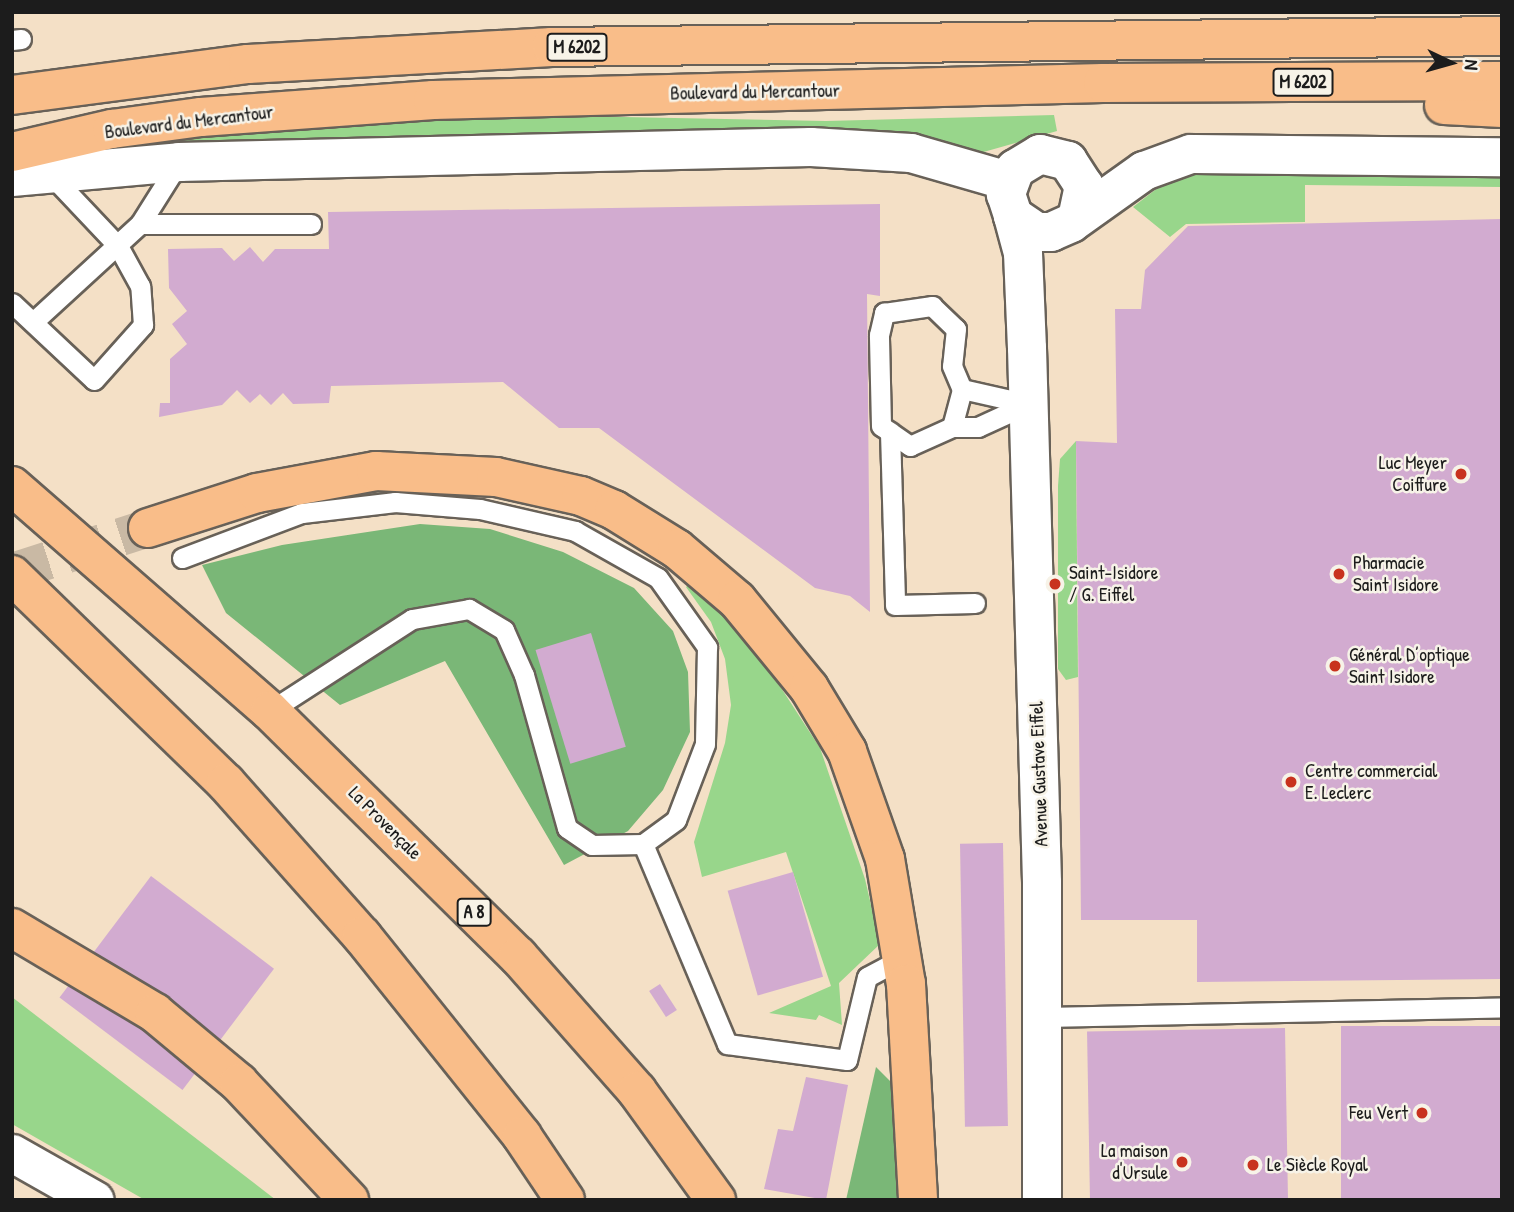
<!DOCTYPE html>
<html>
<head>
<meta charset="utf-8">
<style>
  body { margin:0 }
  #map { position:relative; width:1514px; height:1212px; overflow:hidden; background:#f4e0c6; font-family:"Patrick Hand",sans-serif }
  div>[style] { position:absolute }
  .green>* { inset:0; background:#98d68b }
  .forest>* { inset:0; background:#7ab777 }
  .building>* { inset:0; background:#d2abd0; transform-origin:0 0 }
  .motorway-tunnel>* { height:38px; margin-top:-19px; transform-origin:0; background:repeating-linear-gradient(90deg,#c9b9a4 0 38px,transparent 0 57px) }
  .roads { filter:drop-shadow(2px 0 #686158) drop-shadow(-2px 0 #686158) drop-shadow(0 2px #686158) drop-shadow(0 -2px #686158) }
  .service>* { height:19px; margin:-9.5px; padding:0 9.5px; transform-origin:9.5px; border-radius:9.5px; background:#fff }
  .minor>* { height:37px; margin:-18.5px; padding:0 18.5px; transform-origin:18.5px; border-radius:18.5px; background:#fff }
  .tertiary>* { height:38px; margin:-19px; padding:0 19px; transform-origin:19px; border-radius:19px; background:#fff }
  .primary>* { height:38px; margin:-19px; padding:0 19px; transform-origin:19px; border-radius:19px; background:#f9bd89 }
  .motorway>* { height:38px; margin:-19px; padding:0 19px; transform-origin:19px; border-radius:19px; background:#f9bd89 }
  .dots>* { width:19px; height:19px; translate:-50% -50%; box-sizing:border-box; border:4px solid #f7f3e8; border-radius:50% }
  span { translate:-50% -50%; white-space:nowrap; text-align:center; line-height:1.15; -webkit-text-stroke:5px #f7f3e8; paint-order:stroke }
  .shield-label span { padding:2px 5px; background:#f7f3e8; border:2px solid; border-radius:5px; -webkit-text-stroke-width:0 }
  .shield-label { font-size:18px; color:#1c1c1c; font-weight:700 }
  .street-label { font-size:19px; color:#1c1c1c }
  .poi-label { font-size:19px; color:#1c1c1c }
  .right { translate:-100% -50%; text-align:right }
  .left { translate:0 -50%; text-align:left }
  .frame { position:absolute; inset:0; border:14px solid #1c1c1c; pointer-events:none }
  .north { position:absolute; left:1416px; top:28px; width:70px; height:70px; -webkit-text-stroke:5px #f7f3e8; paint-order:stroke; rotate:95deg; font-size:19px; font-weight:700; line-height:28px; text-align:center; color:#1c1c1c }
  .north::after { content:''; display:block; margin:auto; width:24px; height:32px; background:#1c1c1c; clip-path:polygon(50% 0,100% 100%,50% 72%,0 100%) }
</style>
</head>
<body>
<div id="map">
  <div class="green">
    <i style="clip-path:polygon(520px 115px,826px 121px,1054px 115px,1057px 131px,980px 153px,822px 135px,132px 150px,169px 139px)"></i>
    <i style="clip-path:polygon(1219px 168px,1502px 168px,1502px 187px,1305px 185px,1305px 222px,1186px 224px,1170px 237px,1133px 207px,1164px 183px)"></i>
    <i style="clip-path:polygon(1076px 441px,1078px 677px,1066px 680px,1058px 669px,1058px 486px,1060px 459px)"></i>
    <i style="clip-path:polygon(691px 582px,750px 640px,820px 748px,865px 879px,880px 944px,839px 983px,842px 1025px,819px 1015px,816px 1020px,769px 1013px,831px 986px,786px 852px,702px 877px,694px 842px,725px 743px,731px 705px,725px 659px,711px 622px,686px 587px)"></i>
    <i style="clip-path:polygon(12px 997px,276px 1200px,145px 1200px,12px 1124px)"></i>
  </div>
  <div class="forest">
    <i style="clip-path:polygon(420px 524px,490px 529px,563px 552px,634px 588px,673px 631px,688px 672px,690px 732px,663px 790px,628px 831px,564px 865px,445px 661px,340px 705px,226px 613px,202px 565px,282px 545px)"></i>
    <i style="clip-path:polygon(876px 1067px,897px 1088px,907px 1200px,846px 1200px)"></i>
  </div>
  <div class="building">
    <i style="clip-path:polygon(880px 204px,880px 296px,867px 294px,870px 612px,850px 596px,815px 588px,599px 428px,559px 428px,503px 382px,331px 386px,329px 403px,293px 404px,283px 393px,271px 405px,260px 394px,250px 403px,237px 390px,222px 405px,159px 417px,160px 403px,170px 403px,170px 359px,187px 344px,172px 324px,187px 311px,169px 288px,168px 249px,222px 248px,234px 261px,250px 247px,263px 262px,275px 249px,329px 249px,328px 212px)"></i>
    <i style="clip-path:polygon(1502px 219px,1502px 979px,1197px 982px,1197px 920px,1081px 920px,1076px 441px,1117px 443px,1115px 309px,1141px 309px,1145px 270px,1188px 226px)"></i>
    <i style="left:591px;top:633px;width:119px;height:58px;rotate:73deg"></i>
    <i style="left:1003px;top:843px;width:283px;height:43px;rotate:89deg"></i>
    <i style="left:793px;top:872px;width:109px;height:68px;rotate:74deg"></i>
    <i style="left:151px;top:876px;width:154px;height:152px;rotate:37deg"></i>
    <i style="left:660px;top:984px;width:31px;height:13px;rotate:57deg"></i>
    <i style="left:1502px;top:1026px;width:174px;height:161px;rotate:90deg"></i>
    <i style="left:1285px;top:1028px;width:172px;height:198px;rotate:89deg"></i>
    <i style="clip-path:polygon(806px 1077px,848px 1085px,826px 1200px,764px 1189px,778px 1129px,793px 1131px)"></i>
  </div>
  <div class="motorway-tunnel">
    <i style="left:12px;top:572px;width:143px;rotate:-17.9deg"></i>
  </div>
  <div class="roads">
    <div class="service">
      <i style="left:12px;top:40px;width:9px;rotate:-6deg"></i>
      <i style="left:179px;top:162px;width:73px;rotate:122.2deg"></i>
      <i style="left:140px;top:224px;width:171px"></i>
      <i style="left:12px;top:303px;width:112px;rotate:43.2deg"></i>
      <i style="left:94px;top:380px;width:74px;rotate:-48.3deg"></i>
      <i style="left:143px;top:325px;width:39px;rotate:-94deg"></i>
      <i style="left:140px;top:286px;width:46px;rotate:-118.8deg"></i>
      <i style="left:118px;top:246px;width:99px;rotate:-133.4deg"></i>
      <i style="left:932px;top:306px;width:33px;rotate:44deg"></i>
      <i style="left:956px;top:329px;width:37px;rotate:96deg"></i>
      <i style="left:952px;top:366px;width:25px;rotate:67deg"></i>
      <i style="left:962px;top:389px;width:68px;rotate:12.8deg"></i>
      <i style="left:1028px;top:404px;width:55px;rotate:155.3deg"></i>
      <i style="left:978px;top:427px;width:26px;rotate:180deg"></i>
      <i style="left:952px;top:427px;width:46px;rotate:155.7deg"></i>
      <i style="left:910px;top:446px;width:35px;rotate:-145deg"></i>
      <i style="left:881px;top:426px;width:91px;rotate:-91.3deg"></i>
      <i style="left:879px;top:335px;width:23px;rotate:-77deg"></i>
      <i style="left:884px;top:313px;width:49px;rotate:-8.3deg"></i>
      <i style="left:33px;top:322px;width:145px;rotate:-42.5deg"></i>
      <i style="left:952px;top:427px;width:39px;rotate:-75deg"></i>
      <i style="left:890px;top:432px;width:173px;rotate:88.3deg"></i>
      <i style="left:895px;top:605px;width:80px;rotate:-1.4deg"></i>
      <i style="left:182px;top:558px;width:128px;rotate:-20.6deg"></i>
      <i style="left:302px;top:513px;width:94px;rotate:-6.7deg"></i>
      <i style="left:395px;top:502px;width:85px;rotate:4.7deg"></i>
      <i style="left:480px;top:509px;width:98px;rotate:13deg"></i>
      <i style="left:575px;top:531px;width:95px;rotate:29.5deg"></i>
      <i style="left:658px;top:578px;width:85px;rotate:54.6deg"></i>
      <i style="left:707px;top:647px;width:97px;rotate:91.2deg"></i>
      <i style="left:705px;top:744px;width:81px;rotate:110.9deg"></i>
      <i style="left:676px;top:820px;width:41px;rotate:144deg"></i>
      <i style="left:643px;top:844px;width:51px;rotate:178.9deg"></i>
      <i style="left:592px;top:845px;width:30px;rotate:-146deg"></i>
      <i style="left:567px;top:828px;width:159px;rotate:-105.7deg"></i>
      <i style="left:524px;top:675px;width:49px;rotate:-114deg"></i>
      <i style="left:504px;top:630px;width:41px;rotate:-149deg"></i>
      <i style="left:469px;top:609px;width:58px;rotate:170deg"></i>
      <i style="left:412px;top:619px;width:169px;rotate:147.1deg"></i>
      <i style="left:643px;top:844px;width:217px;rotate:67.2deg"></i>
      <i style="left:727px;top:1044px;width:121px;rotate:7.6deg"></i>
      <i style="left:847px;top:1060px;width:85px;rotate:-76.5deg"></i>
      <i style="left:867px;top:977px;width:40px;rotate:-28deg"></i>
      <i style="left:1042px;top:1017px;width:460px;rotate:-1.2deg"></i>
    </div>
    <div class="minor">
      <i style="left:12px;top:1153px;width:95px;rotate:29.5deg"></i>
    </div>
    <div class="tertiary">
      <i style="left:12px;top:177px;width:168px;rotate:-5.1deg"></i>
      <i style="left:179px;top:162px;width:632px;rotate:-1.36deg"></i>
      <i style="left:811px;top:147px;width:100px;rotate:3.4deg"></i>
      <i style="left:911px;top:153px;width:101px;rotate:16.1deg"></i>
      <i style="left:1078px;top:214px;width:29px;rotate:-78deg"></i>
      <i style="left:1084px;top:186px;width:30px;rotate:-123deg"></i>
      <i style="left:1068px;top:161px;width:29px;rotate:-166deg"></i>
      <i style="left:1040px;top:154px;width:29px;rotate:149deg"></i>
      <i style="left:1015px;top:169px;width:27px;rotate:110deg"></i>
      <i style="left:1006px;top:194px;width:23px;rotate:72deg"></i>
      <i style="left:1013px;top:216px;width:29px;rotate:34deg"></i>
      <i style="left:1037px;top:232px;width:14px"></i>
      <i style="left:1051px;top:232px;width:22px;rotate:-24deg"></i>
      <i style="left:1071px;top:223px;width:90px;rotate:-35.5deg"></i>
      <i style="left:1144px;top:171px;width:50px;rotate:-19.9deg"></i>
      <i style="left:1191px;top:154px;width:311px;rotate:0.6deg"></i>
      <i style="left:1013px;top:216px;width:38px;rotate:75deg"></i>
      <i style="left:1023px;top:253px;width:95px;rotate:87.6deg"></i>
      <i style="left:1027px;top:348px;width:535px;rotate:88.39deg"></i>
      <i style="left:1042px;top:883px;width:317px;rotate:90deg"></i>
    </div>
    <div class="primary">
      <i style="left:12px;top:95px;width:238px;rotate:-7.5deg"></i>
      <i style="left:248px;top:64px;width:304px;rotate:-3.2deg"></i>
      <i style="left:552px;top:47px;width:950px;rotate:-0.66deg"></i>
      <i style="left:1444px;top:105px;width:58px;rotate:3deg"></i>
      <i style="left:12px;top:152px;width:103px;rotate:-13deg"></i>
      <i style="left:112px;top:129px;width:90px;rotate:-7.7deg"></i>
      <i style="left:201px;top:117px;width:233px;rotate:-4.2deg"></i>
      <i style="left:433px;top:100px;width:670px;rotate:-1.45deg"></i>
      <i style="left:1103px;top:83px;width:399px;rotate:-0.3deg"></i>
    </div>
    <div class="motorway">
      <i style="left:12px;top:486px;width:342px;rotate:41.1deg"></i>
      <i style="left:270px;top:711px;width:349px;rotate:44.7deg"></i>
      <i style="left:518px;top:956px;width:180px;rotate:48.6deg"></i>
      <i style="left:637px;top:1091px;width:135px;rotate:54.1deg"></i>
      <i style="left:148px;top:528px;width:114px;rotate:-17.8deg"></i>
      <i style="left:257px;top:493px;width:121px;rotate:-10.5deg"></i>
      <i style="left:376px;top:471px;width:120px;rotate:2.9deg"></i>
      <i style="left:496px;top:477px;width:87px;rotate:12.6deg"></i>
      <i style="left:581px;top:496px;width:36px;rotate:23deg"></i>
      <i style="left:614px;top:510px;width:74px;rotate:31.8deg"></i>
      <i style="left:677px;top:549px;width:79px;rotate:40.4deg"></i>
      <i style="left:737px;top:600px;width:114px;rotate:50.7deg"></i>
      <i style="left:809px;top:688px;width:74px;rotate:58.9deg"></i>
      <i style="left:847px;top:751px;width:114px;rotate:70.6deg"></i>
      <i style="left:885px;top:859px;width:127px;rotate:80.5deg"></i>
      <i style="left:906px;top:984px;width:216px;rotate:86.8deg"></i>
      <i style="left:12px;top:575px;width:298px;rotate:44.2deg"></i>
      <i style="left:226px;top:783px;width:205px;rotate:48.4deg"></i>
      <i style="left:362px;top:936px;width:256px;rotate:51.3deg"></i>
      <i style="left:522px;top:1136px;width:77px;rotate:56.1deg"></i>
      <i style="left:12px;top:928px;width:166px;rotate:30.7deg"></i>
      <i style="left:155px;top:1013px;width:109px;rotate:39.8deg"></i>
      <i style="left:239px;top:1083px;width:161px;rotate:46.8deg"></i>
    </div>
  </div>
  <div class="dots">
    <i style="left:1461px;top:474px;background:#c8321e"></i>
    <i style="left:1339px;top:574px;background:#c8321e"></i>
    <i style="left:1055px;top:584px;background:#c8321e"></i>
    <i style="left:1335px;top:666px;background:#c8321e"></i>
    <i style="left:1291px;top:782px;background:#c8321e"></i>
    <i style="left:1422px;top:1113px;background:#c8321e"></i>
    <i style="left:1182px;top:1162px;background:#c8321e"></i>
    <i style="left:1253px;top:1165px;background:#c8321e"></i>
  </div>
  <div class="shield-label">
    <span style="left:577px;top:47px">M 6202</span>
    <span style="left:1303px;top:82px">M 6202</span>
    <span style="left:474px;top:912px">A 8</span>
  </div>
  <div class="street-label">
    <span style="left:755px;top:92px;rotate:-1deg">Boulevard du Mercantour</span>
    <span style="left:189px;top:122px;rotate:-7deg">Boulevard du Mercantour</span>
    <span style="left:1039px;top:774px;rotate:-92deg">Avenue Gustave Eiffel</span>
    <span style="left:385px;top:823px;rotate:45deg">La Provençale</span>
  </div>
  <div class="poi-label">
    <span class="right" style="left:1447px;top:474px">Luc Meyer<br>Coiffure</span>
    <span class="left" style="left:1353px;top:574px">Pharmacie<br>Saint Isidore</span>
    <span class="left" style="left:1069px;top:584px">Saint-Isidore<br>/ G. Eiffel</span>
    <span class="left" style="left:1349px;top:666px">Général D’optique<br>Saint Isidore</span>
    <span class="left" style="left:1305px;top:782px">Centre commercial<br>E. Leclerc</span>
    <span class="right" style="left:1408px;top:1113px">Feu Vert</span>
    <span class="right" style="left:1168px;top:1162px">La maison<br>d'Ursule</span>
    <span class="left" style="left:1267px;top:1165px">Le Siècle Royal</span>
  </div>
  <div class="frame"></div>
  <div class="north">N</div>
</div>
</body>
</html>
